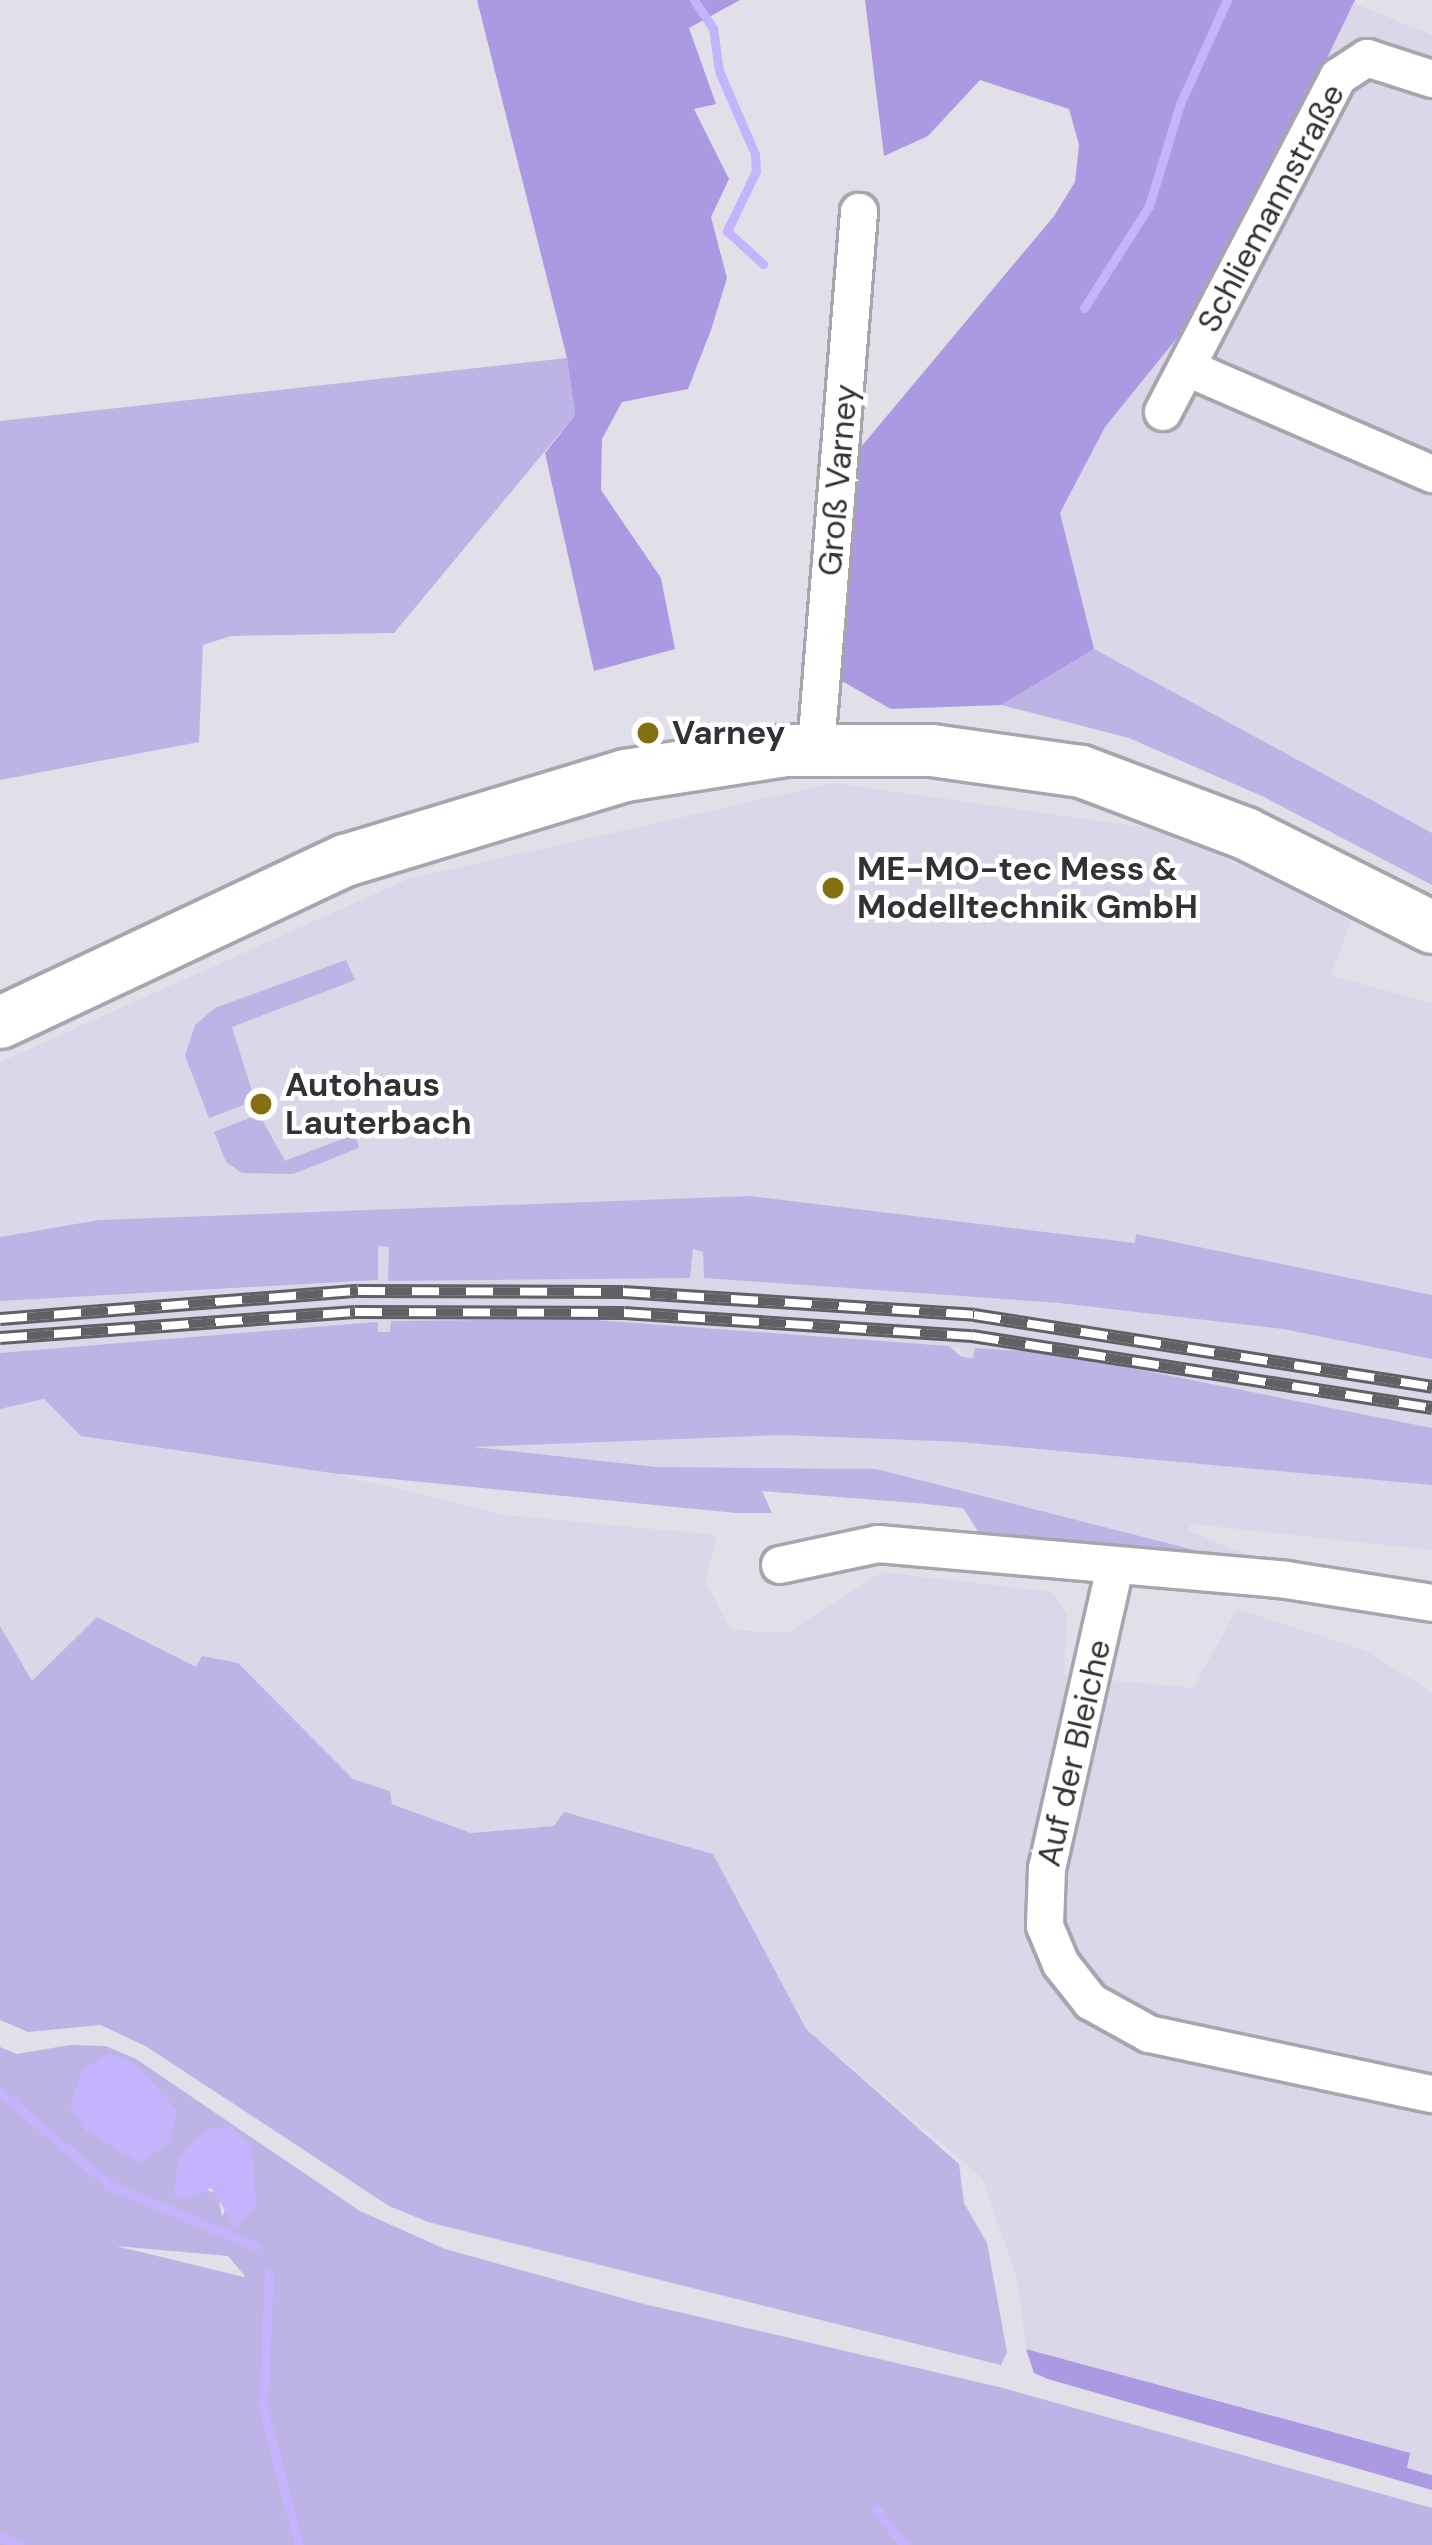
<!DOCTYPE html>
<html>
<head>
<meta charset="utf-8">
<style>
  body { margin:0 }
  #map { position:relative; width:1432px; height:2545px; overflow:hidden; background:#e1e0e9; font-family:"DM Sans",sans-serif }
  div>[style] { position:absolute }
  .built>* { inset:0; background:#dad7e8 }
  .green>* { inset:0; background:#bdb3e5 }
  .forest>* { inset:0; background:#ab9ae2 }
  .water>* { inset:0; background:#c4b4fd }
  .stream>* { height:9px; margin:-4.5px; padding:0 4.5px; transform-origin:4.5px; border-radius:4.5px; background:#c4b4fd }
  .roads { filter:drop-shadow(3px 0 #a7a5ae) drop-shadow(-3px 0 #a7a5ae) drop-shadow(0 3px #a7a5ae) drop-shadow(0 -3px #a7a5ae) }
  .street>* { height:36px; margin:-18px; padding:0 18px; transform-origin:18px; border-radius:18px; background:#fff }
  .secondary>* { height:51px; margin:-25.5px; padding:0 25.5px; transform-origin:25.5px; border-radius:25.5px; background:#fff }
  .rail>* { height:14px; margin-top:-7px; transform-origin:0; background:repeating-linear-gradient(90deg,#fff 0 27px,#616065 0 54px); box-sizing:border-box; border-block:3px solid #616065 }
  .dots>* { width:33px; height:33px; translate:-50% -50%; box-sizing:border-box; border:6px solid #fff; border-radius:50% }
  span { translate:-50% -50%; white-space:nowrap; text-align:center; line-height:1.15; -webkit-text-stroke:9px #fff; paint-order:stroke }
  .street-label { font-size:33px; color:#323135 }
  .poi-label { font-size:33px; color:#323135; font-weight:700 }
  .left { translate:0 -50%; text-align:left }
</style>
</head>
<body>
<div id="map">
  <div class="built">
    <i style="clip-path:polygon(1354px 3px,1432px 35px,1432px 833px,1094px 649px,1060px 513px,1105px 427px,1190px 322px)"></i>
    <i style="clip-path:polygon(834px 783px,1170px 831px,1351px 920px,1331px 976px,1432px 1003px,1432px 1295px,1137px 1234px,1136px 1243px,374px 1211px,99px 1220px,0 1237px,0 1062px,408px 879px)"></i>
    <i style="clip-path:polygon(378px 1246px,389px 1247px,389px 1281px,691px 1277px,692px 1249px,704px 1251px,704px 1278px,1059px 1303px,1283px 1329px,1432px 1359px,1432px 1428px,1056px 1353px,976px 1348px,973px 1358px,962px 1357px,961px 1349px,949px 1346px,582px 1319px,392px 1321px,391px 1332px,377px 1333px,378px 1323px,0 1353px,0 1301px,377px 1281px)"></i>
    <i style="clip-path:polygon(44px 1399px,81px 1436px,331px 1473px,506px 1515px,717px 1535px,705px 1581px,731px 1630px,787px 1633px,882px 1572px,1052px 1592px,1067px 1613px,1064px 1676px,1193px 1688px,1237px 1609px,1364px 1650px,1432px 1692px,1432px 2475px,1407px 2468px,1410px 2454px,1027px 2351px,1016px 2276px,982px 2178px,806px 2029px,763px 1955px,554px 1826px,471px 1833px,392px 1803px,390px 1791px,353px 1779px,238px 1663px,197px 1668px,98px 1617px,32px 1681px,0 1626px,0 1409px)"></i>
    <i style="clip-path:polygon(783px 1435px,961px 1442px,1432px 1485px,1432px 1550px,1191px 1524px,1189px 1531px,1262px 1561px,1226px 1558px,876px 1469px,657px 1467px,472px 1448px)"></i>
  </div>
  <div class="green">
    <i style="clip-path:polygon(567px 358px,575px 415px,394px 633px,231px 636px,203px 645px,199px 742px,0 780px,0 421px)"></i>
    <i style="clip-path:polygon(1094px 649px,1432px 833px,1432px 885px,1264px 797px,1129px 738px,1001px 705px)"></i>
    <i style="clip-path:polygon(346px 960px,355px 980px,232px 1027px,255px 1101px,209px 1118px,185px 1056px,195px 1025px,215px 1008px)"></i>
    <i style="clip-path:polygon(259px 1114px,285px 1161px,355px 1134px,359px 1148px,293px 1174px,242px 1173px,226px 1162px,214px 1132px)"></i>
    <i style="clip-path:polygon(750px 1196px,1135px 1243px,1136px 1234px,1432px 1295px,1432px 1359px,1283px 1329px,1059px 1303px,704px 1278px,703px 1252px,693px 1249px,690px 1278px,388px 1281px,389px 1247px,378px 1246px,378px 1280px,0 1301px,0 1237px,99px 1220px)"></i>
    <i style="clip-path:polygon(582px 1319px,949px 1346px,962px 1357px,973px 1358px,975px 1348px,1056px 1353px,1432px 1428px,1432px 1485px,961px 1442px,783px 1435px,474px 1447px,657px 1467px,876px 1469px,1226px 1558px,979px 1533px,963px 1508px,916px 1503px,762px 1491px,772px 1513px,736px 1513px,331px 1473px,81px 1436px,44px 1399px,0 1409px,0 1353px,351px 1324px,378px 1322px,378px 1332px,390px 1332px,391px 1321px)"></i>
    <i style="clip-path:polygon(97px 1617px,196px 1667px,202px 1656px,238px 1663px,353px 1779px,390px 1791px,392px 1804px,471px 1833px,554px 1826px,564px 1812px,713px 1854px,806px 2029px,959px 2164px,964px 2203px,987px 2243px,1007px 2352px,1001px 2365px,428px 2222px,389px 2206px,147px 2047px,101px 2025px,28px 2032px,0 2020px,0 1626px,32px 1681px)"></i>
    <i style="clip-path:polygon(evenodd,70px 2045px,106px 2046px,136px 2059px,360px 2211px,445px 2249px,640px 2303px,1003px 2388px,1432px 2508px,1432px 2545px,0 2545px,0 2047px,17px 2054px,70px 2045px,252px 2148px,222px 2217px,218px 2194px,201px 2188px,252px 2148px,70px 2045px,116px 2246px,228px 2256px,245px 2276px,244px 2277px,116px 2246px)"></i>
  </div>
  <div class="forest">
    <i style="clip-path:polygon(477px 0,740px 0,689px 28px,716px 104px,694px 109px,729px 179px,711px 217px,727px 278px,711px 330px,688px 389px,622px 402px,602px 439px,601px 490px,661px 578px,675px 649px,594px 671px,545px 453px,575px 415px,567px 358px)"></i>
    <i style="clip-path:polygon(865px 0,1355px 0,1246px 226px,1190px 322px,1105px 427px,1060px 513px,1094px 649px,1001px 705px,891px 709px,833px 676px,851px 459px,1054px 216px,1075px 182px,1079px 145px,1069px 109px,980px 80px,928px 136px,884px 156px)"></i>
    <i style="clip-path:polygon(1026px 2349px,1410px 2453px,1407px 2468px,1432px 2475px,1432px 2490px,1048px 2379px,1034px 2373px)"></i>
  </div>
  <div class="water">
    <i style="clip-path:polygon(110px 2053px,135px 2064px,177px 2110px,170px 2141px,140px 2163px,86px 2131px,70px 2106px,82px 2070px)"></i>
    <i style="clip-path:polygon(232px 2126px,252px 2148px,256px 2206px,236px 2228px,211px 2188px,182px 2200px,173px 2194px,179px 2159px,191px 2143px,210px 2129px)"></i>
  </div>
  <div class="stream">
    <i style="left:694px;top:0;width:34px;rotate:56deg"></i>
    <i style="left:713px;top:28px;width:43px;rotate:82.1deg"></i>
    <i style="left:719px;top:71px;width:90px;rotate:66.6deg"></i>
    <i style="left:755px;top:154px;width:17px;rotate:87deg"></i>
    <i style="left:756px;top:171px;width:67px;rotate:115.8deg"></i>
    <i style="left:727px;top:231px;width:49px;rotate:42.5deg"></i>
    <i style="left:1084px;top:308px;width:121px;rotate:-57.5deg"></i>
    <i style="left:1149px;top:206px;width:107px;rotate:-73.1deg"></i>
    <i style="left:1180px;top:104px;width:114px;rotate:-65.7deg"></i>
    <i style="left:0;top:2092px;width:143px;rotate:40.5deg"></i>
    <i style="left:109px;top:2185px;width:158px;rotate:22.7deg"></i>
    <i style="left:269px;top:2271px;width:138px;rotate:92.5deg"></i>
    <i style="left:263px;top:2409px;width:141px;rotate:75.2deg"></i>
    <i style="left:877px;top:2510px;width:44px;rotate:52.4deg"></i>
    <i style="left:0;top:2536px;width:21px;rotate:25deg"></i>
  </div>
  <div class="roads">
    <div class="street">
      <i style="left:1187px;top:368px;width:267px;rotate:23.4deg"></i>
      <i style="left:1163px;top:412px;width:378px;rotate:-62.4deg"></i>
      <i style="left:1338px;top:77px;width:35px;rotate:-33deg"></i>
      <i style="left:1367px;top:58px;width:68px;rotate:17.9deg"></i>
      <i style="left:816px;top:748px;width:538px;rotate:-85.41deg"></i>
      <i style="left:780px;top:1565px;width:100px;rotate:-12.1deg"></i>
      <i style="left:878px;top:1544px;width:411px;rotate:5deg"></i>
      <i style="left:1287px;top:1580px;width:147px;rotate:9deg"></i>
      <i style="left:1115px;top:1567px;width:309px;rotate:102.7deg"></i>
      <i style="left:1047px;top:1868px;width:58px;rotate:92deg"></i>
      <i style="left:1045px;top:1926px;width:41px;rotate:67.2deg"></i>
      <i style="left:1061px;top:1964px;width:48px;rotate:51.7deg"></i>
      <i style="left:1091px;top:2002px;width:66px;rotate:28.9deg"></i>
      <i style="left:1149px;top:2034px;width:289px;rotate:12deg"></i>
    </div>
    <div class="secondary">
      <i style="left:0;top:1022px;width:381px;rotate:-25.2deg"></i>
      <i style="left:345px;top:860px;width:293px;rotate:-16.9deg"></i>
      <i style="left:625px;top:775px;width:162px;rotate:-8.9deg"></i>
      <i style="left:785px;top:750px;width:146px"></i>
      <i style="left:931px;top:750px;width:151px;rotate:8deg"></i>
      <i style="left:1081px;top:771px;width:175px;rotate:20.7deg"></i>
      <i style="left:1245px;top:833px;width:209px;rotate:26.7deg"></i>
    </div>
  </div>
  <div class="rail">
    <i style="left:0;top:1319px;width:359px;rotate:-4.5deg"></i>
    <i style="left:358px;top:1291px;width:265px;rotate:0.2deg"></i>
    <i style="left:623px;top:1292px;width:352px;rotate:3.7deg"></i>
    <i style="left:974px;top:1315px;width:464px;rotate:8.9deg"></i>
    <i style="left:0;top:1338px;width:356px;rotate:-4.2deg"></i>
    <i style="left:355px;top:1312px;width:269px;rotate:0.2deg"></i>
    <i style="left:624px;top:1313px;width:349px;rotate:3.8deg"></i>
    <i style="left:972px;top:1336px;width:466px;rotate:8.9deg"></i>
  </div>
  <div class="dots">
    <i style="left:648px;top:733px;background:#857011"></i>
    <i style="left:833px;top:888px;background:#857011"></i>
    <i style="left:261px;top:1104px;background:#857011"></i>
  </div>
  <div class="street-label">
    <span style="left:1271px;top:208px;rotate:-62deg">Schliemannstraße</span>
    <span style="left:838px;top:480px;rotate:-85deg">Groß Varney</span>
    <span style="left:1074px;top:1753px;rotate:-77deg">Auf der Bleiche</span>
  </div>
  <div class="poi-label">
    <span class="left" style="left:672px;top:733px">Varney</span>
    <span class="left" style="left:857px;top:888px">ME-MO-tec Mess &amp;<br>Modelltechnik GmbH</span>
    <span class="left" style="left:285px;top:1104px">Autohaus<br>Lauterbach</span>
  </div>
</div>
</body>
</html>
